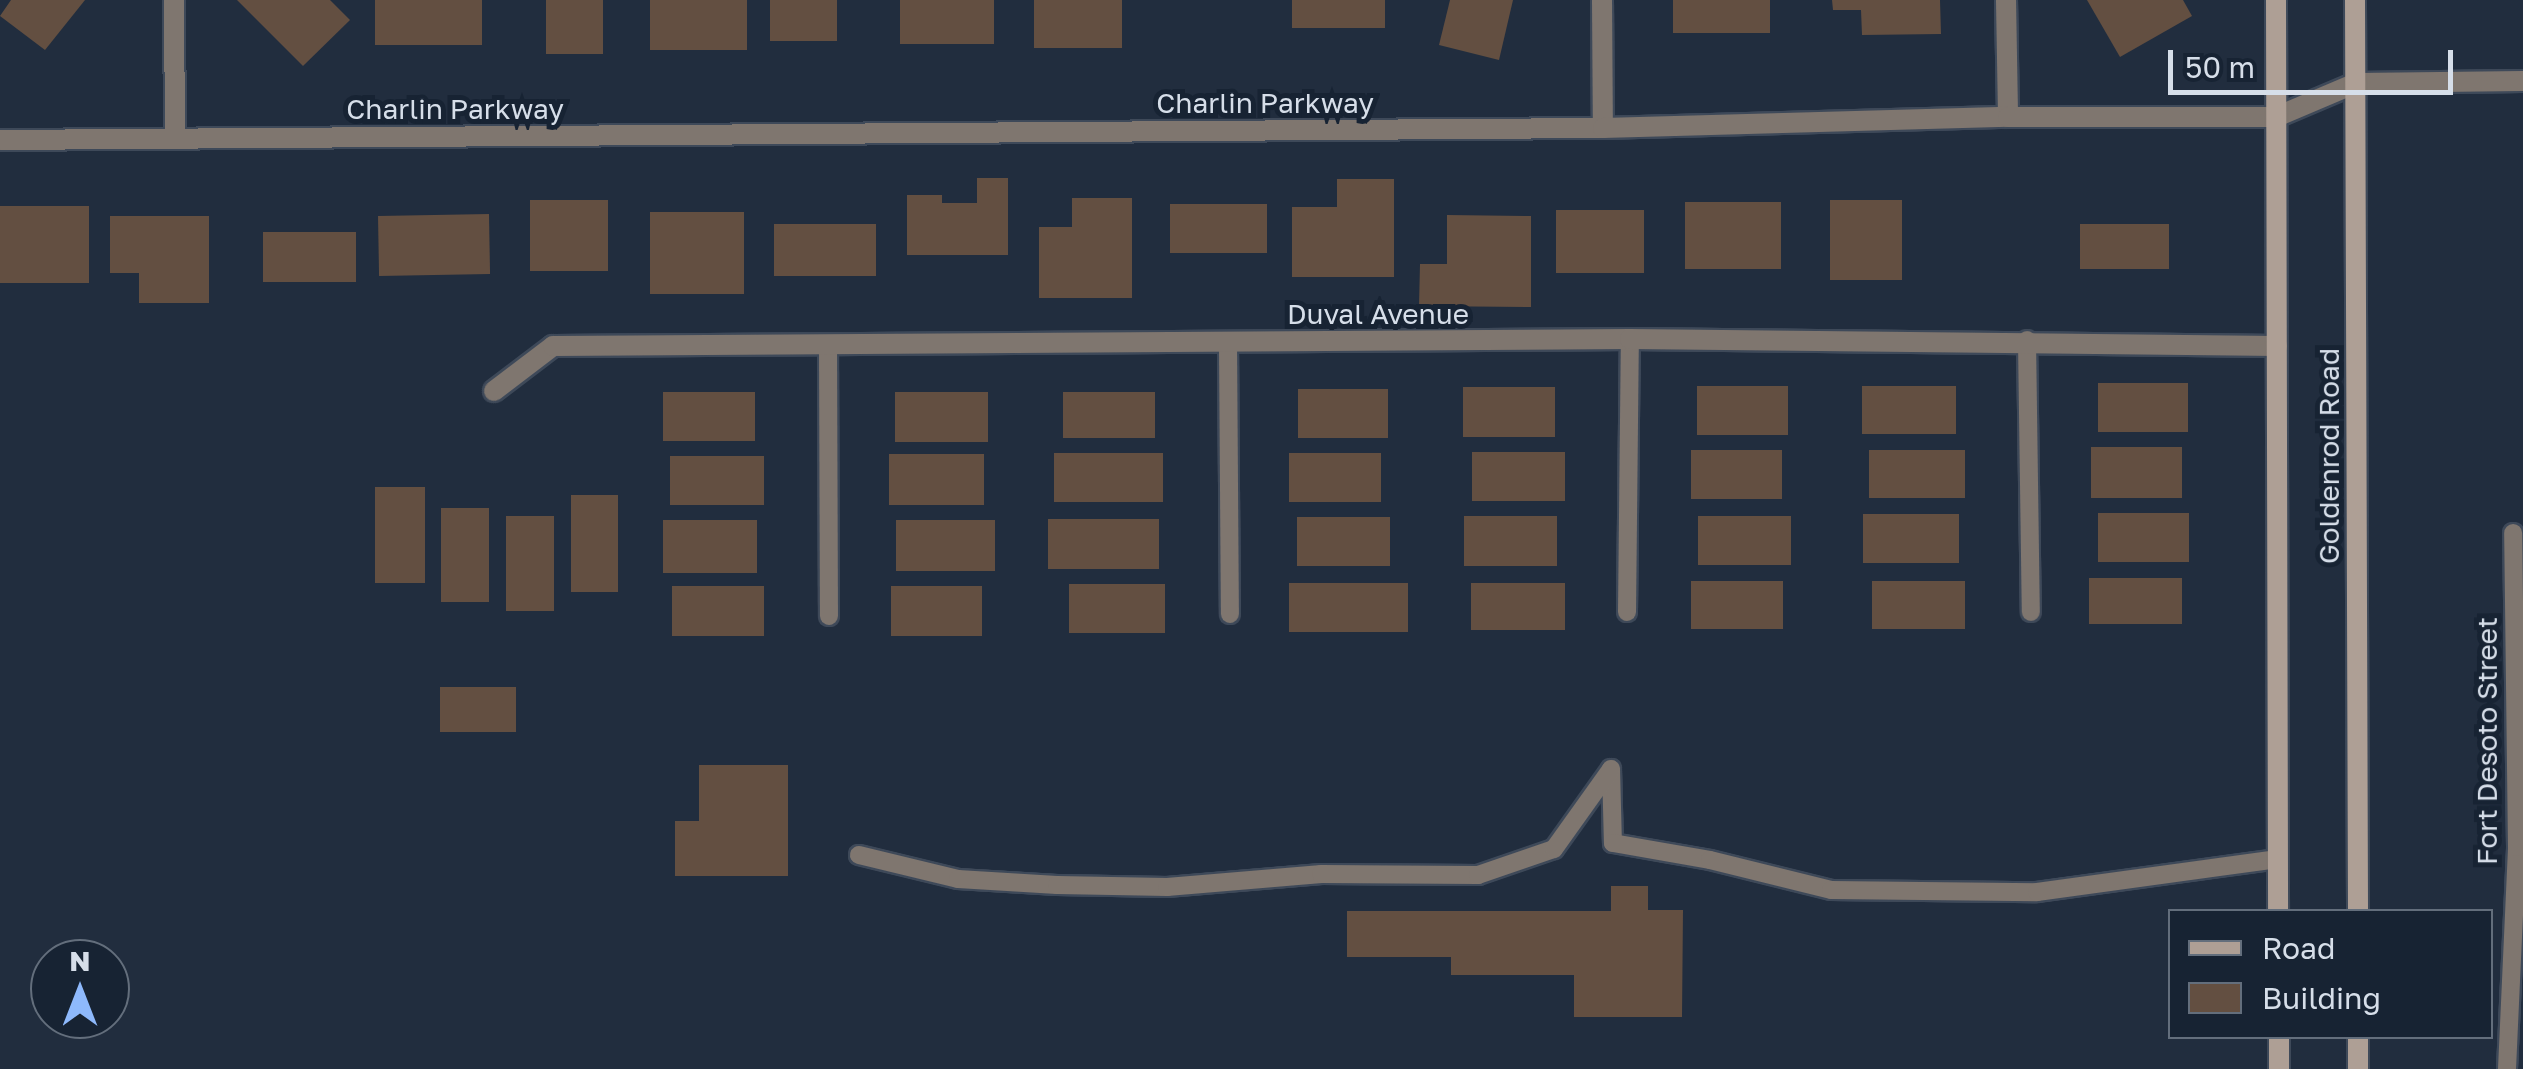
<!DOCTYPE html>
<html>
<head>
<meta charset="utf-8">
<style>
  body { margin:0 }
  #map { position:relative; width:2523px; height:1069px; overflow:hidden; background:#212d3e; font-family:"Golos Text",sans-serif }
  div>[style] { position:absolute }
  .building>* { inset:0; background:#634f41; transform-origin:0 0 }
  .roads { filter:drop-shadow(2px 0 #3e4959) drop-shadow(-2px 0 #3e4959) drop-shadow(0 2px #3e4959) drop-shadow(0 -2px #3e4959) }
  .service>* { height:18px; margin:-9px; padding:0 9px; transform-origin:9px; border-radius:9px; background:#7f766f }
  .minor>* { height:20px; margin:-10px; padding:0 10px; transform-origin:10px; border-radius:10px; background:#7f766f }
  .secondary>* { height:20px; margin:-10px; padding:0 10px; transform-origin:10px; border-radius:10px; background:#ae9f95 }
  span { translate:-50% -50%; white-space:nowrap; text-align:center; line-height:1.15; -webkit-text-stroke:10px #172333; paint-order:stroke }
  .street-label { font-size:28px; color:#d6dee9 }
  .legend { position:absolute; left:2168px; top:909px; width:325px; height:130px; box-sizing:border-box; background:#172333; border:2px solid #636e7c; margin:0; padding:12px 18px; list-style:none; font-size:30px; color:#d6dee9 }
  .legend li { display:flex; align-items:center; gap:20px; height:50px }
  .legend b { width:50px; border:2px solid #636e7c }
  .north { position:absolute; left:30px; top:939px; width:100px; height:100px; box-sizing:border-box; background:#172333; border:2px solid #636e7c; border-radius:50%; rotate:0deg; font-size:28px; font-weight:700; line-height:40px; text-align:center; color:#d6dee9 }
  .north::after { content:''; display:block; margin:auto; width:35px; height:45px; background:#8eb9fc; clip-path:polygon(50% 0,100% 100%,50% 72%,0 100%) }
  .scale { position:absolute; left:2168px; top:50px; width:285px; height:45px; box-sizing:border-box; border:5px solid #d6dee9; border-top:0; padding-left:12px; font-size:30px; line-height:35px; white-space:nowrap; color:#d6dee9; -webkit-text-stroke:8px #172333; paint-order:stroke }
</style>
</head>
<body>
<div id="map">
  <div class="building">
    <i style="clip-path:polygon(11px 0,85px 0,45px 50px,0 16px)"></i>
    <i style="clip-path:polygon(237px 0,330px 0,350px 20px,303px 66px)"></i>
    <i style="left:375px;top:0;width:107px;height:45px"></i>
    <i style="left:546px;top:0;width:57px;height:54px"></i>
    <i style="left:650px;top:0;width:97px;height:50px"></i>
    <i style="left:770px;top:0;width:67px;height:41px"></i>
    <i style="left:900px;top:0;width:94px;height:44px"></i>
    <i style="left:1034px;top:0;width:88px;height:48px"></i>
    <i style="left:1292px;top:0;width:93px;height:28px"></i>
    <i style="clip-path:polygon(1450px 0,1513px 0,1499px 60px,1439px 45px)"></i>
    <i style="left:1673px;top:0;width:97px;height:33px"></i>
    <i style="clip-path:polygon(1832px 0,1940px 0,1941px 34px,1862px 35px,1861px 10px,1833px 10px)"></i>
    <i style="clip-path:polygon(2087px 0,2183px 0,2192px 16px,2120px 57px)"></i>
    <i style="clip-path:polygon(977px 178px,1008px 178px,1008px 255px,907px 255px,907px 195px,942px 195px,942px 203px,977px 203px)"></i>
    <i style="clip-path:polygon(1337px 179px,1394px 179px,1394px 277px,1292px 277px,1292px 207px,1337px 207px)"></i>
    <i style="clip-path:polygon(1072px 198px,1132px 198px,1132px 298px,1039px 298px,1039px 227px,1072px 227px)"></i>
    <i style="left:530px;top:200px;width:78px;height:71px"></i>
    <i style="left:1830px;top:200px;width:72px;height:80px"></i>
    <i style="left:1685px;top:202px;width:96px;height:67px"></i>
    <i style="left:1170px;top:204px;width:97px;height:49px"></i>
    <i style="left:0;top:206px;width:89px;height:77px"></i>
    <i style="left:1556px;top:210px;width:88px;height:63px"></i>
    <i style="left:650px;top:212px;width:94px;height:82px"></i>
    <i style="left:489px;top:214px;width:60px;height:111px;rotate:89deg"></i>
    <i style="clip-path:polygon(1447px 215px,1531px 216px,1531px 307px,1419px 306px,1420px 264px,1447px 264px)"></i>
    <i style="clip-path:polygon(110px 216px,209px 216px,209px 303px,139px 303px,139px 273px,110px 273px)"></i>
    <i style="left:774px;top:224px;width:102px;height:52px"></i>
    <i style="left:2080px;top:224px;width:89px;height:45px"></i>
    <i style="left:263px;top:232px;width:93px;height:50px"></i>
    <i style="left:2098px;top:383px;width:90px;height:49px"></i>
    <i style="left:1697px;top:386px;width:91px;height:49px"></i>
    <i style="left:1862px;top:386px;width:94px;height:48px"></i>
    <i style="left:1463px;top:387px;width:92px;height:50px"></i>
    <i style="left:1298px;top:389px;width:90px;height:49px"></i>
    <i style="left:663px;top:392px;width:92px;height:49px"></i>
    <i style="left:895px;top:392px;width:93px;height:50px"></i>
    <i style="left:1063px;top:392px;width:92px;height:46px"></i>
    <i style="left:2091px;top:447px;width:91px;height:51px"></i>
    <i style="left:1691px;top:450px;width:91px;height:49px"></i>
    <i style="left:1869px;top:450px;width:96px;height:48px"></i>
    <i style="left:1472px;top:452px;width:93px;height:49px"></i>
    <i style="left:1054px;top:453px;width:109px;height:49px"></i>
    <i style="left:1289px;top:453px;width:92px;height:49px"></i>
    <i style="left:889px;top:454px;width:95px;height:51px"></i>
    <i style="left:670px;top:456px;width:94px;height:49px"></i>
    <i style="left:375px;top:487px;width:50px;height:96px"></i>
    <i style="left:571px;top:495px;width:47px;height:97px"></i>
    <i style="left:441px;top:508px;width:48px;height:94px"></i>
    <i style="left:2098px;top:513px;width:91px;height:49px"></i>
    <i style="left:1863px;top:514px;width:96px;height:49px"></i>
    <i style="left:506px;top:516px;width:48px;height:95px"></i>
    <i style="left:1464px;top:516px;width:93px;height:50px"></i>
    <i style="left:1698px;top:516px;width:93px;height:49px"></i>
    <i style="left:1297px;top:517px;width:93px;height:49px"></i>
    <i style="left:1048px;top:519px;width:111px;height:50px"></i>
    <i style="left:663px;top:520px;width:94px;height:53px"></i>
    <i style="left:896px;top:520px;width:99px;height:51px"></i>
    <i style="left:2089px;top:578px;width:93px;height:46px"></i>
    <i style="left:1691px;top:581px;width:92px;height:48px"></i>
    <i style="left:1872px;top:581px;width:93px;height:48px"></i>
    <i style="left:1289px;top:583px;width:119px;height:49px"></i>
    <i style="left:1471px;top:583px;width:94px;height:47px"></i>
    <i style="left:1069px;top:584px;width:96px;height:49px"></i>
    <i style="left:672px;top:586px;width:92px;height:50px"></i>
    <i style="left:891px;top:586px;width:91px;height:50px"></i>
    <i style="left:440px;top:687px;width:76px;height:45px"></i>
    <i style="clip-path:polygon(699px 765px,788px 765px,788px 876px,675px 876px,675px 821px,699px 821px)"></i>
    <i style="clip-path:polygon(1611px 886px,1648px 886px,1648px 910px,1683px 910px,1682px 1017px,1574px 1017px,1574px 975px,1451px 975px,1451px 957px,1347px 957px,1347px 911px,1611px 911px)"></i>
  </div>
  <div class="roads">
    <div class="service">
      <i style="left:2027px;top:340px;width:272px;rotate:89.2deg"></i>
      <i style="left:1228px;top:343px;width:271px;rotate:89.6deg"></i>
      <i style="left:828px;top:344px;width:272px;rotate:89.8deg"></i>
      <i style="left:1627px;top:612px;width:273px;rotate:-89.4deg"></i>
      <i style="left:1611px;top:769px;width:74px;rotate:88.5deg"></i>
      <i style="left:1613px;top:843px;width:98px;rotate:9.9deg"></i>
      <i style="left:1710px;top:860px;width:125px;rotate:13.9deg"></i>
      <i style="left:1831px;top:890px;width:206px;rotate:0.6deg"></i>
      <i style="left:2037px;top:892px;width:243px;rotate:-7.8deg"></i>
      <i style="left:859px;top:855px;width:102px;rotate:13.6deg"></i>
      <i style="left:958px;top:879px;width:99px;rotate:3.5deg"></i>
      <i style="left:1057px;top:885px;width:110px;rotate:1deg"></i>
      <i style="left:1167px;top:887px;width:155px;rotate:-4.8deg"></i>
      <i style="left:1321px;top:874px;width:157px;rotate:0.4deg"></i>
      <i style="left:1478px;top:875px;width:80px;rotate:-18.9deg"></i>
      <i style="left:1554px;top:849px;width:98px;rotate:-54.5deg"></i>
      <i style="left:2507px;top:1069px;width:222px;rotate:-87.4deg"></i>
      <i style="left:2517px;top:847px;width:314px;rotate:-90.7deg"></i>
    </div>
    <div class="minor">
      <i style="left:174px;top:0;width:138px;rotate:89.6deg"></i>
      <i style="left:1602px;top:0;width:128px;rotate:89.6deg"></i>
      <i style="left:2006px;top:0;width:117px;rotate:89deg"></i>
      <i style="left:0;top:140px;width:1603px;rotate:-0.43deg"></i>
      <i style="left:1603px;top:128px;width:405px;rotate:-1.6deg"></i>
      <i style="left:2008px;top:117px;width:268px"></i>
      <i style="left:2276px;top:117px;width:87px;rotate:-23deg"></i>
      <i style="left:2356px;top:83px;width:167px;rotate:-0.7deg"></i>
      <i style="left:494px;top:391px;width:74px;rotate:-37.3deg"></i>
      <i style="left:553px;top:346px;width:1077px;rotate:-0.37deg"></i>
      <i style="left:1630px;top:339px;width:647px;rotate:0.62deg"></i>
    </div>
    <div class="secondary">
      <i style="left:2276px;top:0;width:912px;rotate:89.87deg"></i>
      <i style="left:2355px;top:0;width:912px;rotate:89.81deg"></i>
      <i style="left:2279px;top:1036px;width:33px;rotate:90deg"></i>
      <i style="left:2358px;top:1036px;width:33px;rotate:90deg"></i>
    </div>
  </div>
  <div class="street-label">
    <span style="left:1265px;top:103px">Charlin Parkway</span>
    <span style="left:455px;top:109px">Charlin Parkway</span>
    <span style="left:1378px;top:314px">Duval Avenue</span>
    <span style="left:2329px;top:456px;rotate:-90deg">Goldenrod Road</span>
    <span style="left:2487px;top:741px;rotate:-90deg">Fort Desoto Street</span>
  </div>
  <ul class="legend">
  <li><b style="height:12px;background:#ae9f95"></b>Road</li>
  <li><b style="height:28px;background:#634f41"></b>Building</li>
  </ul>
  <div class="north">N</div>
  <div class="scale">50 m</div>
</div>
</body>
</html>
